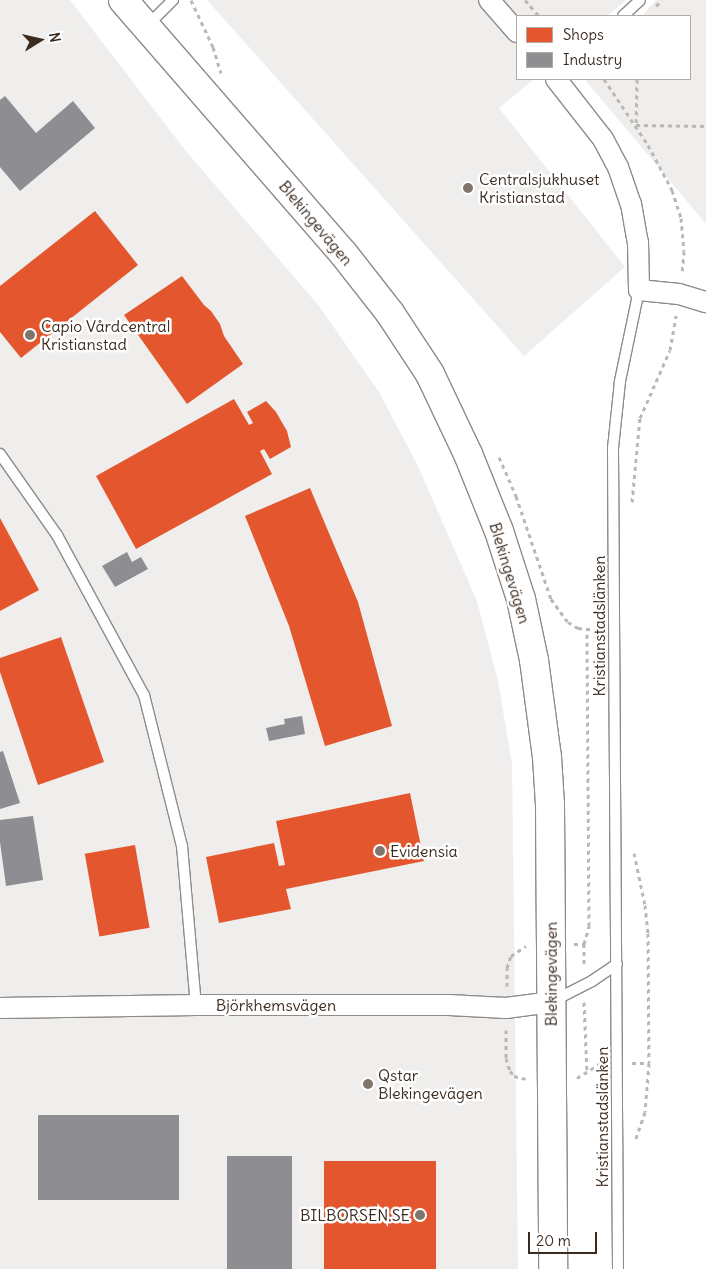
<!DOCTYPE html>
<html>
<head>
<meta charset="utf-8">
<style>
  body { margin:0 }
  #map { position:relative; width:706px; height:1269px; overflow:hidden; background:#fff; font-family:Delius,sans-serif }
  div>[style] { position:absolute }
  .built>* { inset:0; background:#efeeed }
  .shops>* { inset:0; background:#e4572e; transform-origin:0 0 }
  .industry>* { inset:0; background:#8d8d92; transform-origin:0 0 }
  .path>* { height:3px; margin-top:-1.5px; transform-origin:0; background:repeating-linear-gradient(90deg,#b9b8b6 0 4px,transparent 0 8px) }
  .roads { filter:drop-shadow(1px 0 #8e8b88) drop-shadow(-1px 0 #8e8b88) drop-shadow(0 1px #8e8b88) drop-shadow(0 -1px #8e8b88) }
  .lane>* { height:10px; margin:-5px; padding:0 5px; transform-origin:5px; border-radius:5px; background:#fff }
  .street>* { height:20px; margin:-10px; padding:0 10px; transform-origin:10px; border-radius:10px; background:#fff }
  .secondary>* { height:28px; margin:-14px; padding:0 14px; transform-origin:14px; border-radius:14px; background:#fff }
  .dots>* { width:14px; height:14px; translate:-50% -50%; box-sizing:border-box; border:2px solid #fff; border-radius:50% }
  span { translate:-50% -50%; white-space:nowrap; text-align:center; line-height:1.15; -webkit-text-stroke:5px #fff; paint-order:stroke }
  .poi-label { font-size:16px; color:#3b2a1e }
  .left { translate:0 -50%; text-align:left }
  .right { translate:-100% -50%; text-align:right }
  .street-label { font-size:16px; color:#3b2a1e }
  .legend { position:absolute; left:516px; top:15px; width:175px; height:65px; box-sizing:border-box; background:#fff; border:1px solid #b1aaa5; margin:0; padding:6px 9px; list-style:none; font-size:15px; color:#3b2a1e }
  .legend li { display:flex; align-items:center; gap:10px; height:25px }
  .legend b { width:25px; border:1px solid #b1aaa5 }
  .north { position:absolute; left:15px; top:15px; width:50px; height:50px; -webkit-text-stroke:4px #fff; paint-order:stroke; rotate:80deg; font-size:14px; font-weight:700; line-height:20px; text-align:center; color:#3b2a1e }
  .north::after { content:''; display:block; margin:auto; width:18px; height:22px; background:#3b2a1e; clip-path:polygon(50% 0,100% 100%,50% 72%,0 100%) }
  .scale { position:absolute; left:528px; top:1232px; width:69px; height:22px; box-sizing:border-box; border:2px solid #3b2a1e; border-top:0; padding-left:6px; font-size:15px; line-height:18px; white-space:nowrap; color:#3b2a1e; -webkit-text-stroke:4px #fff; paint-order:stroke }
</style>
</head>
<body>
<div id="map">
  <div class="built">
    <i style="clip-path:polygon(0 0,70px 0,185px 150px,319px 306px,379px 392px,418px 466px,477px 601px,498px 681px,512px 764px,518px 1269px,0 1269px)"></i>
    <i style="clip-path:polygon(207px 0,626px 0,607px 16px,517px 16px,517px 79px,534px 79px,499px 108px,625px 267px,524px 356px)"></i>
    <i style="clip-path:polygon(656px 0,706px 0,706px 224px,586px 81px,588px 79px,690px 79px,690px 16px,642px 16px)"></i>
  </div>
  <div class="shops">
    <i style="clip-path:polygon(95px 211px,138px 265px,21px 358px,0 332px,0 286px)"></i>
    <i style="clip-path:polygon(182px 276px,204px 305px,211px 311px,220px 324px,224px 336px,243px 364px,187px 404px,124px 315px)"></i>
    <i style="clip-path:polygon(234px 399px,249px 425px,253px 423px,247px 412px,266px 401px,276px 412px,287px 431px,291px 447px,270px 459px,264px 449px,260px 451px,272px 474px,136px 549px,96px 476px)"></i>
    <i style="clip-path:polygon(310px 488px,358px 602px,392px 726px,325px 746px,289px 626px,245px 516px)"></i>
    <i style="clip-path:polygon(0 518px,39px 590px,0 611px)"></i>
    <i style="clip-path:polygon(61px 637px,104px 762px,38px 785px,0 672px,0 658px)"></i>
    <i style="clip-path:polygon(410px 793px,424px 861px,286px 889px,291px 909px,219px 923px,206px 857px,274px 843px,279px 866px,285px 865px,276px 821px)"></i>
    <i style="left:135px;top:845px;width:84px;height:51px;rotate:80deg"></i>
    <i style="left:324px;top:1161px;width:112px;height:108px"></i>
  </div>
  <div class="industry">
    <i style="clip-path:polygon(5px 96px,36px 133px,73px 101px,95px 128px,20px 191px,0 167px,0 100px)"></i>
    <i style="clip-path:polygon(127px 552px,132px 562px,141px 557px,148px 569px,115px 587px,102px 566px)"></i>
    <i style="clip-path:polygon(302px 716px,305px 734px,269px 741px,266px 728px,285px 724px,284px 719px)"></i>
    <i style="clip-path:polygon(3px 751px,20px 803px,0 809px,0 752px)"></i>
    <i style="clip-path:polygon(33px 816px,43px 880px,6px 886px,0 842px,0 820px)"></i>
    <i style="left:179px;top:1115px;width:85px;height:141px;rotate:90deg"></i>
    <i style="left:227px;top:1156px;width:65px;height:113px"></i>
  </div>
  <div class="path">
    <i style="left:191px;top:0;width:52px;rotate:64.9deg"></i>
    <i style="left:213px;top:47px;width:27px;rotate:73deg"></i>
    <i style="left:525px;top:0;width:21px;rotate:49deg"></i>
    <i style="left:656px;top:6px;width:8px;rotate:-45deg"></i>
    <i style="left:604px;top:79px;width:79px;rotate:56.3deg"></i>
    <i style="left:648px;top:145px;width:51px;rotate:61.9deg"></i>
    <i style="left:672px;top:190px;width:29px;rotate:72deg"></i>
    <i style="left:681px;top:218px;width:33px;rotate:85deg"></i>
    <i style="left:684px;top:251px;width:21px;rotate:95deg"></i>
    <i style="left:637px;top:79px;width:46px;rotate:91.2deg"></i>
    <i style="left:636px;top:125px;width:70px;rotate:0.8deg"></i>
    <i style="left:499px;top:457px;width:43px;rotate:66.4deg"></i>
    <i style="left:516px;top:496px;width:109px;rotate:71.2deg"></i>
    <i style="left:551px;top:599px;width:29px;rotate:54deg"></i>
    <i style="left:568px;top:622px;width:12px;rotate:31deg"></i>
    <i style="left:578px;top:628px;width:20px;rotate:6deg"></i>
    <i style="left:632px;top:502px;width:84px;rotate:-84.6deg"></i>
    <i style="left:640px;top:418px;width:74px;rotate:-66.2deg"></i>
    <i style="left:670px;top:350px;width:35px;rotate:-80deg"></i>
    <i style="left:634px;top:853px;width:53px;rotate:78.1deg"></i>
    <i style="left:645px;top:905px;width:28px;rotate:84deg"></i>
    <i style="left:648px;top:933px;width:130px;rotate:89.6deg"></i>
    <i style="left:649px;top:1063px;width:49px;rotate:94.7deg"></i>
    <i style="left:645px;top:1112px;width:28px;rotate:109deg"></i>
    <i style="left:574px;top:944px;width:10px"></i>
    <i style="left:584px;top:944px;width:19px;rotate:-74deg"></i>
    <i style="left:589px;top:926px;width:296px;rotate:-90.4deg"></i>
    <i style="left:584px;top:944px;width:22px;rotate:90deg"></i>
    <i style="left:507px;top:986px;width:18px;rotate:-90deg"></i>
    <i style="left:507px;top:968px;width:13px;rotate:-72deg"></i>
    <i style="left:511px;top:956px;width:18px;rotate:-34deg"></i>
    <i style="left:584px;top:1002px;width:71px;rotate:87.6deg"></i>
    <i style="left:506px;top:1030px;width:28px;rotate:90deg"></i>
    <i style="left:506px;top:1058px;width:14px;rotate:73deg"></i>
    <i style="left:510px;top:1071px;width:6px;rotate:51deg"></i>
    <i style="left:514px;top:1076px;width:12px;rotate:14deg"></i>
    <i style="left:632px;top:1063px;width:17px"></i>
    <i style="left:577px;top:1078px;width:28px;rotate:-32deg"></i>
  </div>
  <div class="roads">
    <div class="lane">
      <i style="left:623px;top:16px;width:23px;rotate:-43deg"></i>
      <i style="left:147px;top:26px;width:37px;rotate:-45deg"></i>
      <i style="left:0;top:454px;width:99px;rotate:54.9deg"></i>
      <i style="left:57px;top:535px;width:182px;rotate:61.5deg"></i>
      <i style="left:144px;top:695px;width:156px;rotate:75.9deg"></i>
      <i style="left:182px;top:846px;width:160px;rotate:85deg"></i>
      <i style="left:553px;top:1001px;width:44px;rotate:-27.1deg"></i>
      <i style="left:592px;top:981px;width:30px;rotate:-34deg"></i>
      <i style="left:618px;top:1269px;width:821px;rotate:-90.35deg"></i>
      <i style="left:613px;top:448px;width:67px;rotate:-84deg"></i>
      <i style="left:620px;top:381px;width:93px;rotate:-78.2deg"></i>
    </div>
    <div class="street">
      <i style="left:489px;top:0;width:43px;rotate:48.8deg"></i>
      <i style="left:556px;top:79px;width:76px;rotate:51.9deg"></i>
      <i style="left:603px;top:139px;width:32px;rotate:62deg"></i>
      <i style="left:618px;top:167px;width:39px;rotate:71deg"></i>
      <i style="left:631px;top:204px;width:39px;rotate:80deg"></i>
      <i style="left:638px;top:242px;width:48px;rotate:88.8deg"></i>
      <i style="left:639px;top:290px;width:40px;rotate:5.7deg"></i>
      <i style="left:679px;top:294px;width:28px;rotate:17deg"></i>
      <i style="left:0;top:1008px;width:196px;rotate:-0.9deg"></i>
      <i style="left:196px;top:1005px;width:253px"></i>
      <i style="left:449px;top:1005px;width:57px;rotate:3deg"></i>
      <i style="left:506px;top:1008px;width:45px;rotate:-7.6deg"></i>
    </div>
    <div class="secondary">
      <i style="left:123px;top:0;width:335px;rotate:49deg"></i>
      <i style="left:343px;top:253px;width:76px;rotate:51.9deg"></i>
      <i style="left:390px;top:313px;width:73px;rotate:56.7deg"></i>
      <i style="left:430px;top:374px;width:89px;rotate:64.6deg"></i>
      <i style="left:468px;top:454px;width:83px;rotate:68.1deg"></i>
      <i style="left:499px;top:531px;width:71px;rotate:72.1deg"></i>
      <i style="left:521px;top:599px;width:62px;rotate:78deg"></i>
      <i style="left:534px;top:660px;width:98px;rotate:82.4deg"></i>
      <i style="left:547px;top:757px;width:48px;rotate:86.4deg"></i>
      <i style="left:550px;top:805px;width:464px;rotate:89.6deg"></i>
    </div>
  </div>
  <div class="dots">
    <i style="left:468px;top:188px;background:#80756d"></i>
    <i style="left:30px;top:335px;background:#80756d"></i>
    <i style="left:380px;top:851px;background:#80756d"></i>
    <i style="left:368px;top:1084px;background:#80756d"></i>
    <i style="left:420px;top:1215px;background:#80756d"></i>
  </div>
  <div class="poi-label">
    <span class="left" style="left:479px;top:188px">Centralsjukhuset<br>Kristianstad</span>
    <span class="left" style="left:41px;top:335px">Capio Vårdcentral<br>Kristianstad</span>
    <span class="left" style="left:390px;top:851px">Evidensia</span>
    <span class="left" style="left:378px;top:1084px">Qstar<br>Blekingevägen</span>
    <span class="right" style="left:410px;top:1215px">BILBORSEN.SE</span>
  </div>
  <div class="street-label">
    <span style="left:316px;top:223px;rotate:50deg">Blekingevägen</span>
    <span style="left:510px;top:573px;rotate:73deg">Blekingevägen</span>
    <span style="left:599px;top:626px;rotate:-90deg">Kristianstadslänken</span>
    <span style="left:551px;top:974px;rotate:-90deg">Blekingevägen</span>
    <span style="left:276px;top:1005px">Björkhemsvägen</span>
    <span style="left:602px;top:1117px;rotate:-90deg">Kristianstadslänken</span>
  </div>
  <ul class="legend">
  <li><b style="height:14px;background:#e4572e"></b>Shops</li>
  <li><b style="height:14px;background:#8d8d92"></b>Industry</li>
  </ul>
  <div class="north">N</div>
  <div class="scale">20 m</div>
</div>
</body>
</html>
